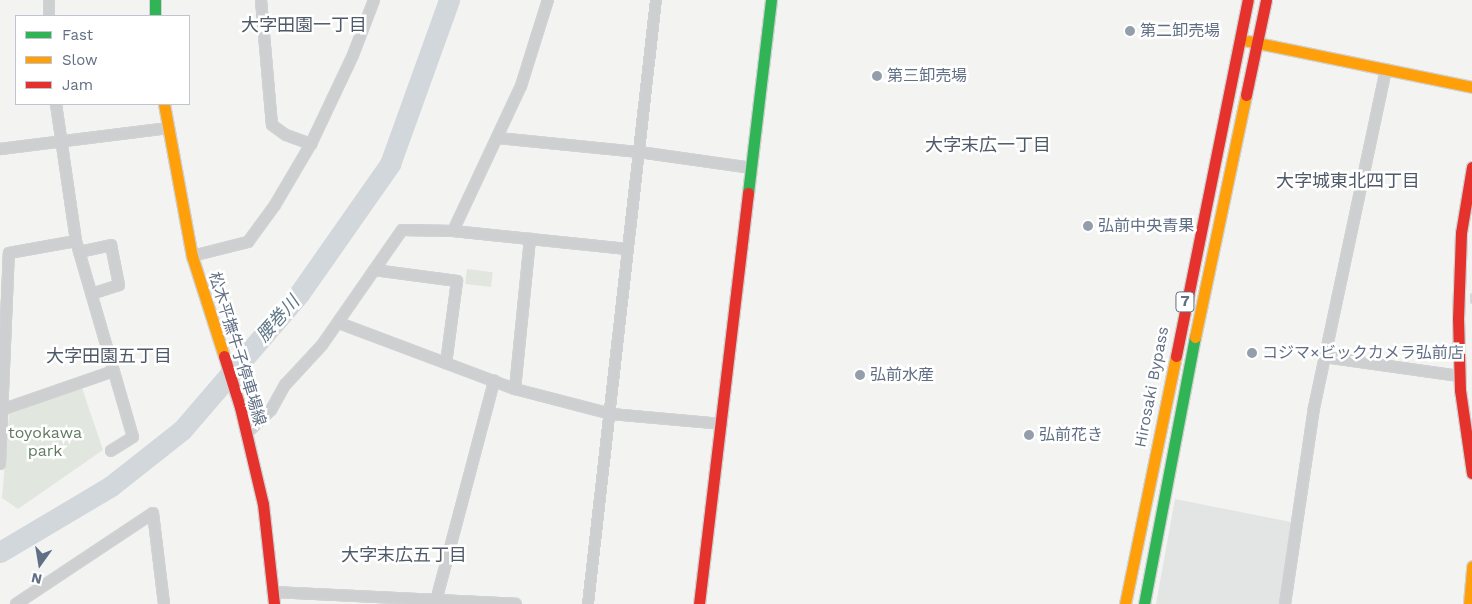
<!DOCTYPE html>
<html>
<head>
<meta charset="utf-8">
<style>
  body { margin:0 }
  #map { position:relative; width:1472px; height:604px; overflow:hidden; background:#f3f4f1; font-family:"Work Sans","Noto Sans JP",sans-serif }
  div>[style] { position:absolute }
  .built>* { inset:0; background:#e3e4e4 }
  .green>* { inset:0; background:#e1e7df; transform-origin:0 0 }
  .stream>* { height:4px; margin:-2px; padding:0 2px; transform-origin:2px; border-radius:2px; background:#d1d7db }
  .river>* { height:21px; margin:-10.5px; padding:0 10.5px; transform-origin:10.5px; border-radius:10.5px; background:#d1d7db }
  .roads { filter:drop-shadow(1px 0 #d0d2d3) drop-shadow(-1px 0 #d0d2d3) drop-shadow(0 1px #d0d2d3) drop-shadow(0 -1px #d0d2d3) }
  .street>* { height:10px; margin:-5px; padding:0 5px; transform-origin:5px; border-radius:5px; background:#cecfd0 }
  .fast>* { height:11px; margin:-5.5px; padding:0 5.5px; transform-origin:5.5px; border-radius:5.5px; background:#30b455 }
  .slow>* { height:11px; margin:-5.5px; padding:0 5.5px; transform-origin:5.5px; border-radius:5.5px; background:#ff9f0a }
  .jam>* { height:11px; margin:-5.5px; padding:0 5.5px; transform-origin:5.5px; border-radius:5.5px; background:#e5322d }
  .dots>* { width:14px; height:14px; translate:-50% -50%; box-sizing:border-box; border:2px solid #fff; border-radius:50% }
  span { translate:-50% -50%; white-space:nowrap; text-align:center; line-height:1.15; -webkit-text-stroke:5px #fff; paint-order:stroke }
  .shield-label span { padding:1px 4px; background:#fff; border:1px solid; border-radius:4px; -webkit-text-stroke-width:0 }
  .shield-label { font-size:15px; color:#606f84; font-weight:700 }
  .poi-label { font-size:16px; color:#606f84 }
  .left { translate:0 -50%; text-align:left }
  .street-label { font-size:16px; color:#606f84 }
  .park-label { font-size:16px; color:#617b60 }
  .neighbourhood-label { font-size:18px; color:#4f5a69 }
  .water-label { font-size:18px; color:#607889; font-style:italic }
  .legend { position:absolute; left:15px; top:15px; width:175px; height:90px; box-sizing:border-box; background:#fff; border:1px solid #bfc5ce; margin:0; padding:6px 9px; list-style:none; font-size:15px; color:#606f84 }
  .legend li { display:flex; align-items:center; gap:10px; height:25px }
  .legend b { width:25px; border:1px solid #bfc5ce }
  .north { position:absolute; left:15px; top:539px; width:50px; height:50px; -webkit-text-stroke:4px #fff; paint-order:stroke; rotate:193deg; font-size:14px; font-weight:700; line-height:20px; text-align:center; color:#606f84 }
  .north::after { content:''; display:block; margin:auto; width:18px; height:22px; background:#606f84; clip-path:polygon(50% 0,100% 100%,50% 72%,0 100%) }
</style>
</head>
<body>
<div id="map">
  <div class="built">
    <i style="clip-path:polygon(1175px 499px,1291px 522px,1279px 604px,1156px 604px)"></i>
  </div>
  <div class="green">
    <i style="left:467px;top:269px;width:26px;height:15px;rotate:7deg"></i>
    <i style="clip-path:polygon(82px 388px,103px 450px,18px 509px,2px 498px,9px 414px)"></i>
  </div>
  <div class="stream">
    <i style="left:1472px;top:295px;width:7px;rotate:90deg"></i>
  </div>
  <div class="river">
    <i style="left:0;top:552px;width:129px;rotate:-30.7deg"></i>
    <i style="left:111px;top:486px;width:90px;rotate:-38.3deg"></i>
    <i style="left:182px;top:430px;width:179px;rotate:-49.3deg"></i>
    <i style="left:299px;top:294px;width:159px;rotate:-55deg"></i>
    <i style="left:390px;top:164px;width:174px;rotate:-70.2deg"></i>
  </div>
  <div class="roads">
    <div class="street">
      <i style="left:261px;top:0;width:125px;rotate:85deg"></i>
      <i style="left:272px;top:125px;width:17px;rotate:36deg"></i>
      <i style="left:286px;top:135px;width:27px;rotate:20deg"></i>
      <i style="left:49px;top:16px;width:16px;rotate:-90deg"></i>
      <i style="left:56px;top:104px;width:138px;rotate:81.7deg"></i>
      <i style="left:76px;top:241px;width:204px;rotate:73.8deg"></i>
      <i style="left:133px;top:437px;width:26px;rotate:148deg"></i>
      <i style="left:498px;top:138px;width:142px;rotate:5.7deg"></i>
      <i style="left:639px;top:152px;width:114px;rotate:8.1deg"></i>
      <i style="left:0;top:149px;width:169px;rotate:-7.1deg"></i>
      <i style="left:453px;top:231px;width:160px;rotate:-64.9deg"></i>
      <i style="left:521px;top:86px;width:90px;rotate:-72.6deg"></i>
      <i style="left:79px;top:252px;width:33px;rotate:-12deg"></i>
      <i style="left:111px;top:245px;width:41px;rotate:78.7deg"></i>
      <i style="left:119px;top:285px;width:29px;rotate:162deg"></i>
      <i style="left:192px;top:256px;width:58px;rotate:-14deg"></i>
      <i style="left:248px;top:242px;width:46px;rotate:-53.9deg"></i>
      <i style="left:275px;top:205px;width:71px;rotate:-59.5deg"></i>
      <i style="left:311px;top:144px;width:98px;rotate:-64.7deg"></i>
      <i style="left:353px;top:55px;width:59px;rotate:-69.1deg"></i>
      <i style="left:374px;top:270px;width:84px;rotate:7.5deg"></i>
      <i style="left:457px;top:281px;width:83px;rotate:97.6deg"></i>
      <i style="left:339px;top:323px;width:188px;rotate:20.6deg"></i>
      <i style="left:515px;top:389px;width:99px;rotate:14.6deg"></i>
      <i style="left:611px;top:414px;width:111px;rotate:5.1deg"></i>
      <i style="left:1324px;top:357px;width:137px;rotate:8deg"></i>
      <i style="left:515px;top:389px;width:151px;rotate:-84.3deg"></i>
      <i style="left:4px;top:409px;width:116px;rotate:-19.1deg"></i>
      <i style="left:247px;top:433px;width:33px;rotate:-44deg"></i>
      <i style="left:271px;top:410px;width:29px;rotate:-61deg"></i>
      <i style="left:285px;top:385px;width:54px;rotate:-47.2deg"></i>
      <i style="left:322px;top:345px;width:140px;rotate:-55.2deg"></i>
      <i style="left:402px;top:230px;width:51px;rotate:1.1deg"></i>
      <i style="left:453px;top:231px;width:175px;rotate:5.9deg"></i>
      <i style="left:0;top:464px;width:211px;rotate:-87.6deg"></i>
      <i style="left:9px;top:253px;width:68px;rotate:-10.2deg"></i>
      <i style="left:273px;top:592px;width:243px;rotate:2.8deg"></i>
      <i style="left:436px;top:601px;width:228px;rotate:-75.2deg"></i>
      <i style="left:16px;top:604px;width:164px;rotate:-33.6deg"></i>
      <i style="left:153px;top:513px;width:92px;rotate:83.1deg"></i>
      <i style="left:588px;top:604px;width:608px;rotate:-83.58deg"></i>
      <i style="left:1285px;top:604px;width:198px;rotate:-81.6deg"></i>
      <i style="left:1314px;top:408px;width:346px;rotate:-78deg"></i>
    </div>
    <div class="fast">
      <i style="left:155px;top:0;width:16px;rotate:90deg"></i>
      <i style="left:748px;top:193px;width:194px;rotate:-83.2deg"></i>
      <i style="left:1144px;top:604px;width:272px;rotate:-79.2deg"></i>
    </div>
    <div class="slow">
      <i style="left:1248px;top:41px;width:229px;rotate:11.6deg"></i>
      <i style="left:164px;top:104px;width:155px;rotate:79.6deg"></i>
      <i style="left:192px;top:256px;width:105px;rotate:72.3deg"></i>
      <i style="left:1195px;top:337px;width:247px;rotate:-78.1deg"></i>
      <i style="left:1125px;top:604px;width:253px;rotate:-78.4deg"></i>
      <i style="left:1469px;top:604px;width:38px;rotate:-85deg"></i>
    </div>
    <div class="jam">
      <i style="left:1246px;top:95px;width:97px;rotate:-78.1deg"></i>
      <i style="left:1472px;top:167px;width:67px;rotate:99.5deg"></i>
      <i style="left:1461px;top:233px;width:85px;rotate:92deg"></i>
      <i style="left:1458px;top:318px;width:72px;rotate:88.4deg"></i>
      <i style="left:1460px;top:390px;width:84px;rotate:81.8deg"></i>
      <i style="left:224px;top:356px;width:53px;rotate:72.6deg"></i>
      <i style="left:240px;top:407px;width:100px;rotate:76.7deg"></i>
      <i style="left:263px;top:504px;width:101px;rotate:83.7deg"></i>
      <i style="left:1176px;top:356px;width:363px;rotate:-78.6deg"></i>
      <i style="left:699px;top:604px;width:414px;rotate:-83.2deg"></i>
    </div>
  </div>
  <div class="dots">
    <i style="left:1130px;top:31px;background:#939eaa"></i>
    <i style="left:877px;top:76px;background:#939eaa"></i>
    <i style="left:1088px;top:226px;background:#939eaa"></i>
    <i style="left:1252px;top:353px;background:#939eaa"></i>
    <i style="left:860px;top:375px;background:#939eaa"></i>
    <i style="left:1029px;top:435px;background:#939eaa"></i>
  </div>
  <div class="shield-label">
    <span style="left:1185px;top:302px">7</span>
  </div>
  <div class="poi-label">
    <span class="left" style="left:1140px;top:31px">第二卸売場</span>
    <span class="left" style="left:887px;top:76px">第三卸売場</span>
    <span class="left" style="left:1098px;top:226px">弘前中央青果</span>
    <span class="left" style="left:1262px;top:353px">コジマ×ビックカメラ弘前店</span>
    <span class="left" style="left:870px;top:375px">弘前水産</span>
    <span class="left" style="left:1039px;top:435px">弘前花き</span>
  </div>
  <div class="street-label">
    <span style="left:237px;top:349px;rotate:73deg">松木平撫牛子停車場線</span>
    <span style="left:1152px;top:387px;rotate:-79deg">Hirosaki Bypass</span>
  </div>
  <div class="park-label">
    <span style="left:45px;top:442px">toyokawa<br>park</span>
  </div>
  <div class="neighbourhood-label">
    <span style="left:304px;top:25px">大字田園一丁目</span>
    <span style="left:988px;top:145px">大字末広一丁目</span>
    <span style="left:1348px;top:181px">大字城東北四丁目</span>
    <span style="left:109px;top:356px">大字田園五丁目</span>
    <span style="left:404px;top:555px">大字末広五丁目</span>
  </div>
  <div class="water-label">
    <span style="left:278px;top:319px;rotate:-49deg">腰巻川</span>
  </div>
  <ul class="legend">
  <li><b style="height:6px;background:#30b455"></b>Fast</li>
  <li><b style="height:6px;background:#ff9f0a"></b>Slow</li>
  <li><b style="height:6px;background:#e5322d"></b>Jam</li>
  </ul>
  <div class="north">N</div>
</div>
</body>
</html>
